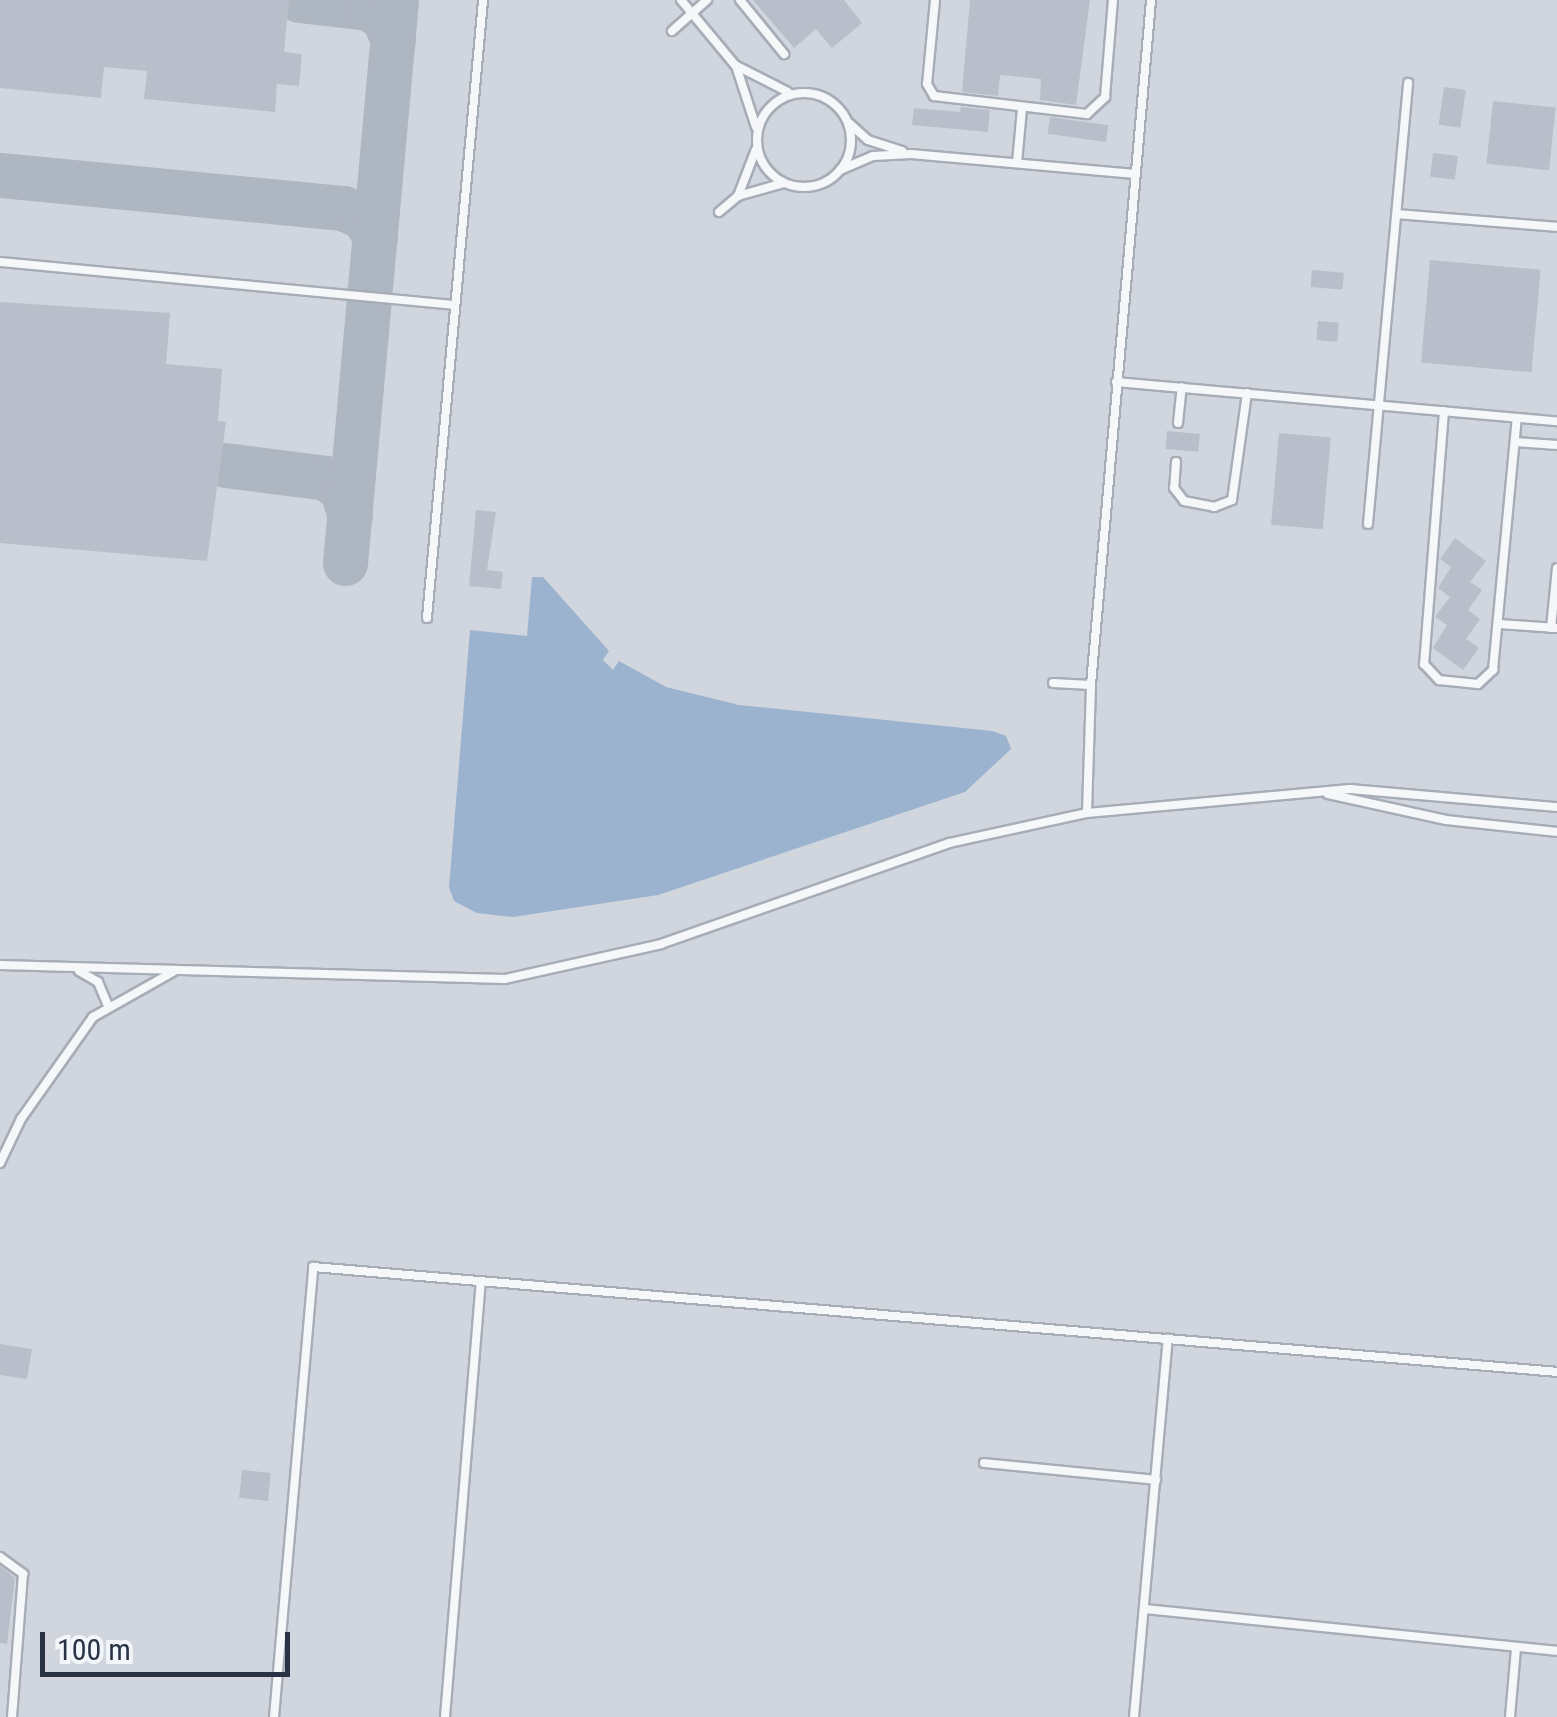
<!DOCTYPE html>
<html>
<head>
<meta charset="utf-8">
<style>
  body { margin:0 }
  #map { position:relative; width:1557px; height:1717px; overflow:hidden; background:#e2e6ec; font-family:"Roboto Condensed",sans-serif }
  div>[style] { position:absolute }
  .built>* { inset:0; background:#d0d5de; transform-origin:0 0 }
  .water>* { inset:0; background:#9bb3ce }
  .taxiway>* { height:45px; margin:-22.5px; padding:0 22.5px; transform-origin:22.5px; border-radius:22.5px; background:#aeb6c2 }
  .building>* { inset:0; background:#b9bfca; transform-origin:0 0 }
  .roads { filter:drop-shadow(2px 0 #a7adb7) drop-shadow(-2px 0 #a7adb7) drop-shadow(0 2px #a7adb7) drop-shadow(0 -2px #a7adb7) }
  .lane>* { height:8px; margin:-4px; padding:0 4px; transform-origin:4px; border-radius:4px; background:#f6f7f9 }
  .lane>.ring { margin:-4px; padding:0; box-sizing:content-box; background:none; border:8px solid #f6f7f9; border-radius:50% }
  span { translate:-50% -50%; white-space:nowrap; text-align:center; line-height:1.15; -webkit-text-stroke:8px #f2f5f9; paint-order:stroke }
  .scale { position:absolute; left:40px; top:1632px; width:250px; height:45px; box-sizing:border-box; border:5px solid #293345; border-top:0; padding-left:12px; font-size:30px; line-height:35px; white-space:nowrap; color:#293345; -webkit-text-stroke:8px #f2f5f9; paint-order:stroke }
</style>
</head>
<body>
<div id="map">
  <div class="built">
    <i style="left:0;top:0;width:1557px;height:1717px"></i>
  </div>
  <div class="water">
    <i style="clip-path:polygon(532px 577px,543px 577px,609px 651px,603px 660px,613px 670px,619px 661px,666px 687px,739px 705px,992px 731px,1006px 736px,1011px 749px,965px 792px,658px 895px,513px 917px,477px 913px,454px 901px,449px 887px,470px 630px,527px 636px)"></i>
  </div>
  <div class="taxiway">
    <i style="left:299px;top:0;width:70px;rotate:6.5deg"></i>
    <i style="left:369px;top:8px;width:19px;rotate:36deg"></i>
    <i style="left:384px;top:19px;width:23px;rotate:67deg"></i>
    <i style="left:0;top:175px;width:345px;rotate:5.5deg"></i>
    <i style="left:343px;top:208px;width:23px;rotate:25deg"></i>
    <i style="left:364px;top:218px;width:22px;rotate:60deg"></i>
    <i style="left:225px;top:465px;width:102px;rotate:7.3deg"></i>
    <i style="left:326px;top:478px;width:20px;rotate:37deg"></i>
    <i style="left:342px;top:490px;width:27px;rotate:73deg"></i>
    <i style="left:345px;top:563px;width:565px;rotate:-84.82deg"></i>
  </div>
  <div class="building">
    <i style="clip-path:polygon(0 0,289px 0,284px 52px,302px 54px,299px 86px,277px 84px,275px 112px,144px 99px,147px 71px,104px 67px,101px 98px,0 88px)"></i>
    <i style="clip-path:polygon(753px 0,844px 0,862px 23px,832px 48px,816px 29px,794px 48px)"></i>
    <i style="clip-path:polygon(970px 0,1090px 0,1076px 105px,1040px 100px,1041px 79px,1000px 75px,998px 96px,962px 92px)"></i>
    <i style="left:1444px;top:87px;width:22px;height:38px;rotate:8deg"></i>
    <i style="left:1493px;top:101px;width:63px;height:63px;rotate:6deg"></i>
    <i style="clip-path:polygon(961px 107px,990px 110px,988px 132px,912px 125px,914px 108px,960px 112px)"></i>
    <i style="left:1050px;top:117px;width:59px;height:17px;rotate:8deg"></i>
    <i style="left:1433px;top:153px;width:25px;height:24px;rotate:7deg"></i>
    <i style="left:1430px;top:260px;width:111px;height:103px;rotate:5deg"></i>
    <i style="left:1312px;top:270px;width:32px;height:17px;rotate:5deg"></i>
    <i style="clip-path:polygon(0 302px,170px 313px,166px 364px,222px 369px,218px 421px,226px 422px,207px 561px,0 543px)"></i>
    <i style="left:1318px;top:321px;width:21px;height:19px;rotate:5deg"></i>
    <i style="left:1167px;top:431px;width:33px;height:18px;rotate:5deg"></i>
    <i style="left:1279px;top:433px;width:52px;height:92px;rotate:5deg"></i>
    <i style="clip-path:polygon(476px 510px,496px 512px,487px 570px,503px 572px,501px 589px,469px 586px)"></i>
    <i style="clip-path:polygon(1455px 538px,1486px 561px,1470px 582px,1482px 590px,1468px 610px,1480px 619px,1466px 639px,1479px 648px,1463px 670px,1433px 648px,1447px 625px,1435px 617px,1450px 597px,1438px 588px,1451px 567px,1440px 559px)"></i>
    <i style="clip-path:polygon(0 1344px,32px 1349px,27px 1379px,0 1375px)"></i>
    <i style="left:242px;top:1470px;width:29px;height:28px;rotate:6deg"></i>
    <i style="clip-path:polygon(0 1566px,15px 1578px,7px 1644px,0 1643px)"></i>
  </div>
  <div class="roads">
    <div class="lane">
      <i style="left:681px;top:0;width:85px;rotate:50.3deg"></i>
      <i style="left:735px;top:65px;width:59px;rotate:27deg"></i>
      <i style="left:740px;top:0;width:70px;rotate:50.8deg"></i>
      <i style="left:935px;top:0;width:84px;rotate:95.4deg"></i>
      <i style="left:927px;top:84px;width:14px;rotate:60deg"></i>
      <i style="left:934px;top:96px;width:154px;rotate:6.7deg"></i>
      <i style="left:1087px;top:114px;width:25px;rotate:-43deg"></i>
      <i style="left:1105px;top:97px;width:97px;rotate:-85.3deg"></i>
      <i style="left:672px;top:31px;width:47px;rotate:-41.5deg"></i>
      <i style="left:737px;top:69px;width:61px;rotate:71.9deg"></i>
      <i class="ring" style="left:757px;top:93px;width:86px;height:86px"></i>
      <i style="left:849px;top:123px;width:25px;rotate:42deg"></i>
      <i style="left:868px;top:140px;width:36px;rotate:18deg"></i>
      <i style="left:1017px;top:163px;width:54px;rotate:-84.7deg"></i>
      <i style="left:840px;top:170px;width:36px;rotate:-23deg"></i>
      <i style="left:873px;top:156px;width:38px;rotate:-3deg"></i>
      <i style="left:911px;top:154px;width:225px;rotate:5.1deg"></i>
      <i style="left:738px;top:196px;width:50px;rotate:-69deg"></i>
      <i style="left:719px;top:212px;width:25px;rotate:-40deg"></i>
      <i style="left:738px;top:196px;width:48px;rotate:-15.8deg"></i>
      <i style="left:1397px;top:214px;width:161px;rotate:4.6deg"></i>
      <i style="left:0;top:262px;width:457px;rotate:5.4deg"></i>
      <i style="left:1116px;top:382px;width:443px;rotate:5.1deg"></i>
      <i style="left:1444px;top:411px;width:254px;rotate:94.5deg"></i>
      <i style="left:1424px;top:664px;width:22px;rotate:47deg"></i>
      <i style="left:1439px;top:680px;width:39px;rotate:6deg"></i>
      <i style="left:1478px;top:684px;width:21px;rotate:-43deg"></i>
      <i style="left:1493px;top:670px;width:253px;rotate:-84.6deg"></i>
      <i style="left:1178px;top:423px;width:36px;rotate:-84deg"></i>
      <i style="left:1515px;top:442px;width:42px;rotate:4.1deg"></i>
      <i style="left:1176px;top:462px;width:26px;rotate:94deg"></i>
      <i style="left:1174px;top:488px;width:16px;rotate:52deg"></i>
      <i style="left:1184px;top:501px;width:31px;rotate:11deg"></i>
      <i style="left:1214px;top:507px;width:19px;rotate:-21deg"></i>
      <i style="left:1232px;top:500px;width:108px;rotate:-82deg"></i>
      <i style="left:1368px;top:524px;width:443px;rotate:-84.8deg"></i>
      <i style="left:427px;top:618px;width:621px;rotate:-84.82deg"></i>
      <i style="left:1499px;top:624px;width:58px;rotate:3.9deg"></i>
      <i style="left:1551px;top:628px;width:60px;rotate:-84.3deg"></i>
      <i style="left:1053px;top:683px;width:38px;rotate:3deg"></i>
      <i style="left:1328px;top:794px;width:121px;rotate:12.4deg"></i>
      <i style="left:1446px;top:820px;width:112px;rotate:6.2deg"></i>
      <i style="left:1087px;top:813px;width:128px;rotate:-88.2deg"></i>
      <i style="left:1091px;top:685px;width:688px;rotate:-84.99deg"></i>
      <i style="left:0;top:965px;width:505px;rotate:1.59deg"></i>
      <i style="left:505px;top:979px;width:160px;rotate:-12.6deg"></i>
      <i style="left:661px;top:944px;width:305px;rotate:-19.3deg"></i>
      <i style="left:949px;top:843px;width:141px;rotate:-12.3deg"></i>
      <i style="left:1087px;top:813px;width:264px;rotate:-5.2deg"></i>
      <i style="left:1350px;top:789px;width:208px;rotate:5deg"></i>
      <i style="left:79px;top:971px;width:22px;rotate:30deg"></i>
      <i style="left:98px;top:982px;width:26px;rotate:67deg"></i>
      <i style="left:0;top:1163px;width:49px;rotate:-64.5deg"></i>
      <i style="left:21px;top:1119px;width:125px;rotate:-54.8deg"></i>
      <i style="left:93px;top:1017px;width:92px;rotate:-29.4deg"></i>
      <i style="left:984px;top:1463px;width:173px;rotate:5.6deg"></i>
      <i style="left:0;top:1557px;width:29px;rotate:36deg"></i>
      <i style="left:23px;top:1574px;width:143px;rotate:94.4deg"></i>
      <i style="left:1144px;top:1609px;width:415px;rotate:5.8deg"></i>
      <i style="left:274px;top:1717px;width:452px;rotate:-85deg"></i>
      <i style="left:313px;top:1267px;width:1248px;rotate:4.82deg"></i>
      <i style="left:445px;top:1717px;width:437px;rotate:-85.3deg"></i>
      <i style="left:1134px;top:1717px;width:380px;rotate:-84.9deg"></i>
      <i style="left:1510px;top:1717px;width:69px;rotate:-85deg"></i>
    </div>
  </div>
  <div class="scale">100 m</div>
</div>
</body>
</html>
